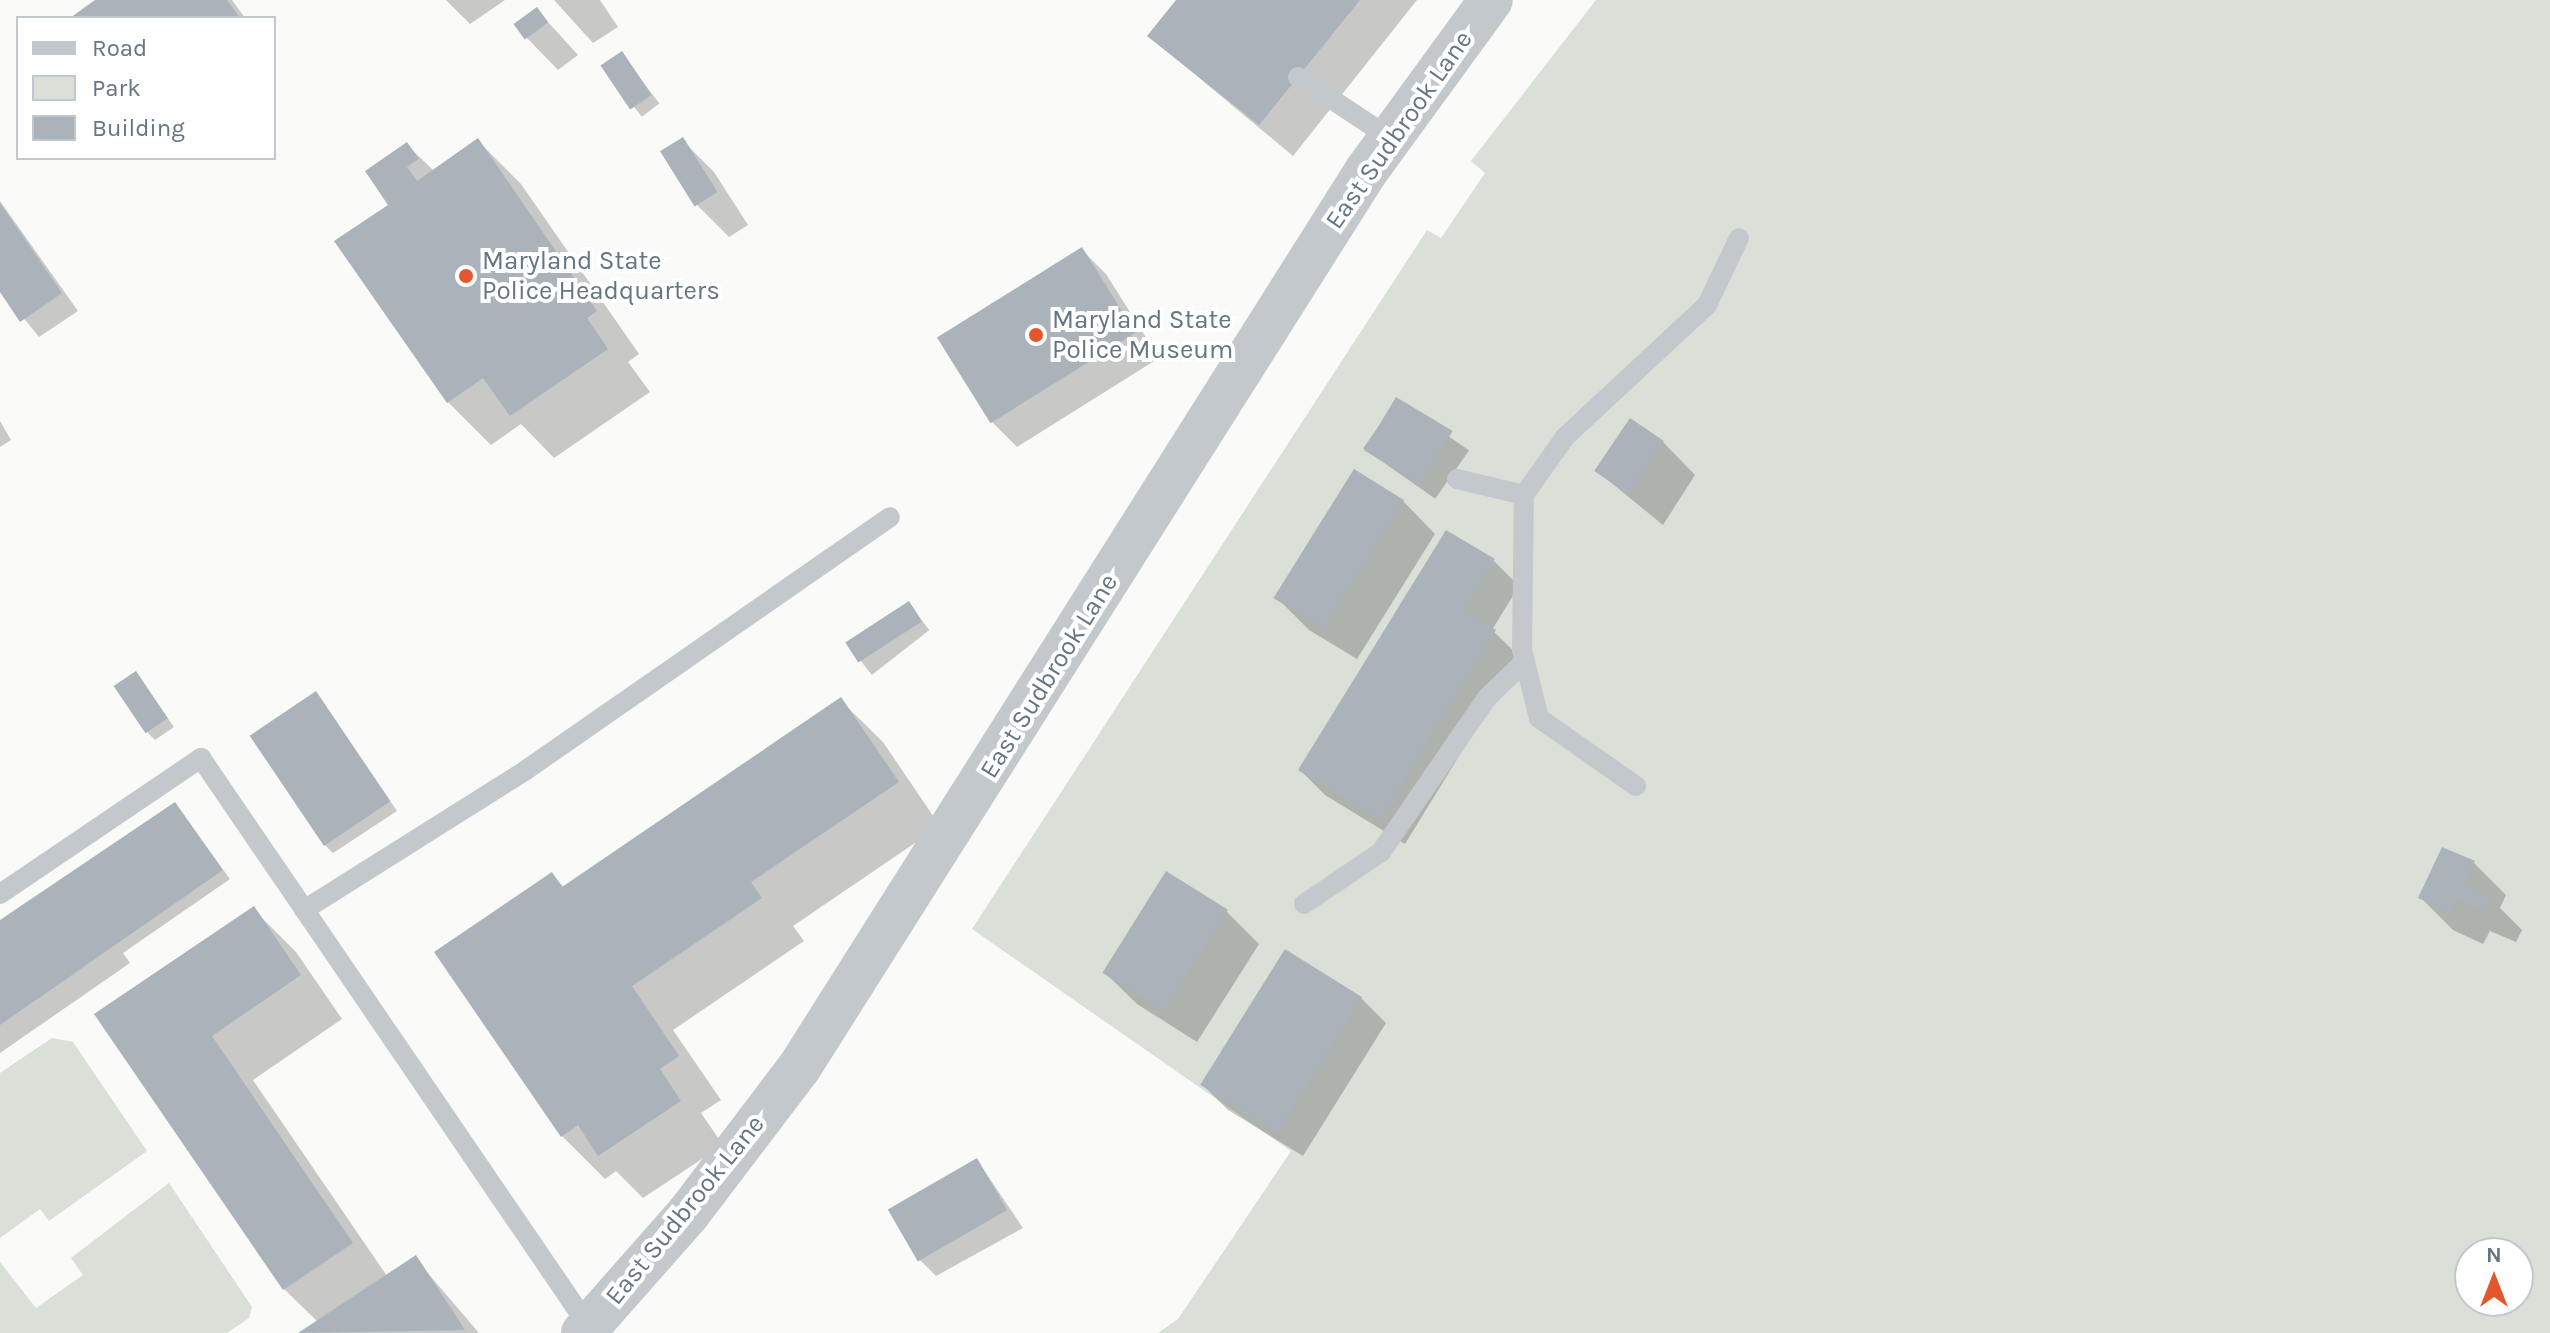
<!DOCTYPE html>
<html>
<head>
<meta charset="utf-8">
<style>
  body { margin:0 }
  #map { position:relative; width:2550px; height:1333px; overflow:hidden; background:#fafaf8; font-family:Karla,sans-serif }
  div>[style] { position:absolute }
  .green>* { inset:0; background:#dadfd7 }
  .shadow>* { inset:0; background:#0003; transform-origin:0 0 }
  .building>* { inset:0; background:#aab3b9; transform-origin:0 0 }
  .service>* { height:20px; margin:-10px; padding:0 10px; transform-origin:10px; border-radius:10px; background:#c3c8cc }
  .tertiary>* { height:44px; margin:-22px; padding:0 22px; transform-origin:22px; border-radius:22px; background:#c3c8cc }
  .dots>* { width:22px; height:22px; translate:-50% -50%; box-sizing:border-box; border:4px solid #fff; border-radius:50% }
  span { translate:-50% -50%; white-space:nowrap; text-align:center; line-height:1.15; -webkit-text-stroke:8px #fff; paint-order:stroke }
  .street-label { font-size:26px; color:#657683 }
  .poi-label { font-size:26px; color:#657683 }
  .left { translate:0 -50%; text-align:left }
  .legend { position:absolute; left:16px; top:16px; width:260px; height:144px; box-sizing:border-box; background:#fff; border:2px solid #c1c8cd; margin:0; padding:10px 14px; list-style:none; font-size:24px; color:#657683 }
  .legend li { display:flex; align-items:center; gap:16px; height:40px }
  .legend b { width:40px; border:2px solid #c1c8cd }
  .north { position:absolute; left:2454px; top:1237px; width:80px; height:80px; box-sizing:border-box; background:#fff; border:2px solid #c1c8cd; border-radius:50%; rotate:0deg; font-size:22px; font-weight:700; line-height:32px; text-align:center; color:#657683 }
  .north::after { content:''; display:block; margin:auto; width:28px; height:36px; background:#e4572e; clip-path:polygon(50% 0,100% 100%,50% 72%,0 100%) }
</style>
</head>
<body>
<div id="map">
  <div class="green">
    <i style="clip-path:polygon(evenodd,1596px 0,2550px 0,2550px 1333px,1158px 1333px,1178px 1319px,1291px 1151px,972px 929px,1427px 230px,1441px 238px,1485px 173px,1471px 161px,1596px 0,2470px 1253px,2518px 1253px,2518px 1301px,2470px 1301px,2470px 1253px)"></i>
    <i style="clip-path:polygon(52px 1038px,73px 1042px,147px 1151px,49px 1221px,40px 1209px,0 1238px,0 1073px)"></i>
    <i style="clip-path:polygon(169px 1183px,252px 1307px,249px 1318px,227px 1333px,0 1333px,0 1262px,36px 1308px,83px 1275px,71px 1258px)"></i>
  </div>
  <div class="shadow">
    <i style="clip-path:polygon(99px 0,232px 0,245px 18px,73px 18px)"></i>
    <i style="clip-path:polygon(446px 0,505px 0,470px 24px)"></i>
    <i style="clip-path:polygon(554px 0,600px 0,618px 27px,593px 43px)"></i>
    <i style="clip-path:polygon(1178px 0,1417px 0,1293px 156px,1149px 36px)"></i>
    <i style="clip-path:polygon(537px 10px,578px 55px,558px 70px,526px 37px)"></i>
    <i style="left:622px;top:54px;width:62px;height:22px;rotate:53deg"></i>
    <i style="clip-path:polygon(682px 140px,714px 172px,748px 225px,729px 237px,697px 205px)"></i>
    <i style="clip-path:polygon(478px 141px,521px 184px,639px 354px,628px 362px,650px 392px,554px 458px,521px 424px,491px 445px,448px 402px,391px 205px,407px 145px,434px 171px)"></i>
    <i style="clip-path:polygon(0 201px,78px 311px,39px 337px,0 289px)"></i>
    <i style="clip-path:polygon(1081px 249px,1106px 274px,1159px 358px,1017px 447px,992px 422px,939px 338px)"></i>
    <i style="left:1397px;top:400px;width:88px;height:59px;rotate:35deg"></i>
    <i style="clip-path:polygon(0 421px,11px 440px,0 447px)"></i>
    <i style="clip-path:polygon(1663px 442px,1695px 475px,1663px 525px,1598px 472px)"></i>
    <i style="clip-path:polygon(1403px 501px,1435px 534px,1357px 659px,1309px 630px,1277px 598px)"></i>
    <i style="clip-path:polygon(1494px 561px,1519px 586px,1492px 630px,1520px 657px,1405px 844px,1325px 795px,1300px 770px)"></i>
    <i style="left:909px;top:604px;width:33px;height:73px;rotate:52deg"></i>
    <i style="clip-path:polygon(136px 674px,174px 727px,155px 740px,147px 732px)"></i>
    <i style="clip-path:polygon(316px 694px,397px 811px,333px 853px,325px 845px)"></i>
    <i style="clip-path:polygon(840px 700px,883px 742px,940px 826px,793px 926px,804px 941px,673px 1030px,721px 1100px,701px 1113px,723px 1145px,643px 1198px,616px 1171px,605px 1179px,562px 1136px,552px 875px,564px 887px)"></i>
    <i style="clip-path:polygon(175px 805px,230px 879px,123px 953px,130px 963px,0 1053px,0 922px)"></i>
    <i style="clip-path:polygon(2474px 863px,2506px 895px,2500px 908px,2522px 930px,2516px 942px,2490px 931px,2483px 944px,2453px 930px,2421px 898px)"></i>
    <i style="clip-path:polygon(253px 909px,296px 952px,342px 1019px,253px 1080px,387px 1276px,415px 1258px,479px 1333px,302px 1333px,318px 1322px,284px 1289px,97px 1015px)"></i>
    <i style="clip-path:polygon(1227px 912px,1259px 944px,1197px 1042px,1137px 1004px,1104px 972px)"></i>
    <i style="clip-path:polygon(1361px 998px,1386px 1023px,1303px 1156px,1228px 1110px,1203px 1085px)"></i>
    <i style="clip-path:polygon(977px 1160px,1023px 1228px,936px 1276px,919px 1259px)"></i>
  </div>
  <div class="building">
    <i style="clip-path:polygon(95px 0,227px 0,240px 18px,70px 18px)"></i>
    <i style="clip-path:polygon(1176px 0,1360px 0,1259px 125px,1147px 36px)"></i>
    <i style="left:537px;top:7px;width:19px;height:29px;rotate:54deg"></i>
    <i style="left:622px;top:51px;width:53px;height:26px;rotate:56deg"></i>
    <i style="left:683px;top:137px;width:65px;height:27px;rotate:58deg"></i>
    <i style="clip-path:polygon(478px 138px,597px 311px,587px 318px,608px 349px,510px 416px,483px 378px,447px 403px,334px 241px,388px 205px,365px 171px,407px 142px,419px 159px,407px 167px,417px 181px)"></i>
    <i style="clip-path:polygon(0 203px,62px 293px,20px 322px,0 292px)"></i>
    <i style="left:1082px;top:247px;width:101px;height:171px;rotate:58deg"></i>
    <i style="left:1396px;top:397px;width:66px;height:62px;rotate:31deg"></i>
    <i style="left:1630px;top:418px;width:41px;height:64px;rotate:34deg"></i>
    <i style="left:1354px;top:469px;width:59px;height:152px;rotate:32deg"></i>
    <i style="clip-path:polygon(1446px 530px,1495px 559px,1464px 610px,1496px 630px,1380px 820px,1298px 770px)"></i>
    <i style="left:909px;top:601px;width:24px;height:76px;rotate:57deg"></i>
    <i style="left:136px;top:671px;width:57px;height:27px;rotate:56deg"></i>
    <i style="left:316px;top:691px;width:133px;height:80px;rotate:56deg"></i>
    <i style="clip-path:polygon(841px 697px,899px 782px,751px 882px,762px 898px,632px 986px,679px 1056px,660px 1069px,681px 1101px,598px 1156px,578px 1125px,561px 1137px,434px 952px,552px 872px,562px 887px)"></i>
    <i style="clip-path:polygon(175px 802px,223px 870px,0 1025px,0 920px)"></i>
    <i style="clip-path:polygon(2442px 847px,2475px 861px,2464px 885px,2491px 896px,2484px 911px,2457px 900px,2451px 913px,2418px 898px)"></i>
    <i style="left:1166px;top:871px;width:73px;height:120px;rotate:32deg"></i>
    <i style="clip-path:polygon(254px 906px,301px 975px,212px 1036px,353px 1243px,283px 1290px,94px 1014px)"></i>
    <i style="left:1285px;top:949px;width:91px;height:160px;rotate:32deg"></i>
    <i style="left:977px;top:1158px;width:60px;height:103px;rotate:60deg"></i>
    <i style="clip-path:polygon(416px 1255px,465px 1330px,298px 1333px)"></i>
  </div>
  <div class="service">
    <i style="left:1298px;top:77px;width:110px;rotate:33.5deg"></i>
    <i style="left:1457px;top:479px;width:69px;rotate:13.4deg"></i>
    <i style="left:1636px;top:786px;width:118px;rotate:-145deg"></i>
    <i style="left:1539px;top:718px;width:70px;rotate:-104deg"></i>
    <i style="left:1522px;top:650px;width:155px;rotate:-89.3deg"></i>
    <i style="left:1524px;top:495px;width:71px;rotate:-54.7deg"></i>
    <i style="left:1565px;top:437px;width:194px;rotate:-42.9deg"></i>
    <i style="left:1707px;top:305px;width:74px;rotate:-64.5deg"></i>
    <i style="left:0;top:894px;width:243px;rotate:-34.1deg"></i>
    <i style="left:201px;top:758px;width:689px;rotate:55.71deg"></i>
    <i style="left:1304px;top:904px;width:93px;rotate:-34deg"></i>
    <i style="left:1381px;top:852px;width:187px;rotate:-55.5deg"></i>
    <i style="left:1487px;top:698px;width:53px;rotate:-44.2deg"></i>
    <i style="left:304px;top:910px;width:262px;rotate:-32.2deg"></i>
    <i style="left:526px;top:770px;width:443px;rotate:-34.8deg"></i>
  </div>
  <div class="tertiary">
    <i style="left:583px;top:1333px;width:159px;rotate:-48.6deg"></i>
    <i style="left:688px;top:1214px;width:183px;rotate:-52.8deg"></i>
    <i style="left:799px;top:1068px;width:1063px;rotate:-57.69deg"></i>
    <i style="left:1367px;top:170px;width:210px;rotate:-53.9deg"></i>
  </div>
  <div class="dots">
    <i style="left:466px;top:276px;background:#e4572e"></i>
    <i style="left:1036px;top:335px;background:#e4572e"></i>
  </div>
  <div class="street-label">
    <span style="left:1399px;top:130px;rotate:-55deg">East Sudbrook Lane</span>
    <span style="left:1049px;top:676px;rotate:-58deg">East Sudbrook Lane</span>
    <span style="left:685px;top:1210px;rotate:-51deg">East Sudbrook Lane</span>
  </div>
  <div class="poi-label">
    <span class="left" style="left:482px;top:276px">Maryland State<br>Police Headquarters</span>
    <span class="left" style="left:1052px;top:335px">Maryland State<br>Police Museum</span>
  </div>
  <ul class="legend">
  <li><b style="height:10px;background:#c3c8cc"></b>Road</li>
  <li><b style="height:22px;background:#dadfd7"></b>Park</li>
  <li><b style="height:22px;background:#aab3b9"></b>Building</li>
  </ul>
  <div class="north">N</div>
</div>
</body>
</html>
